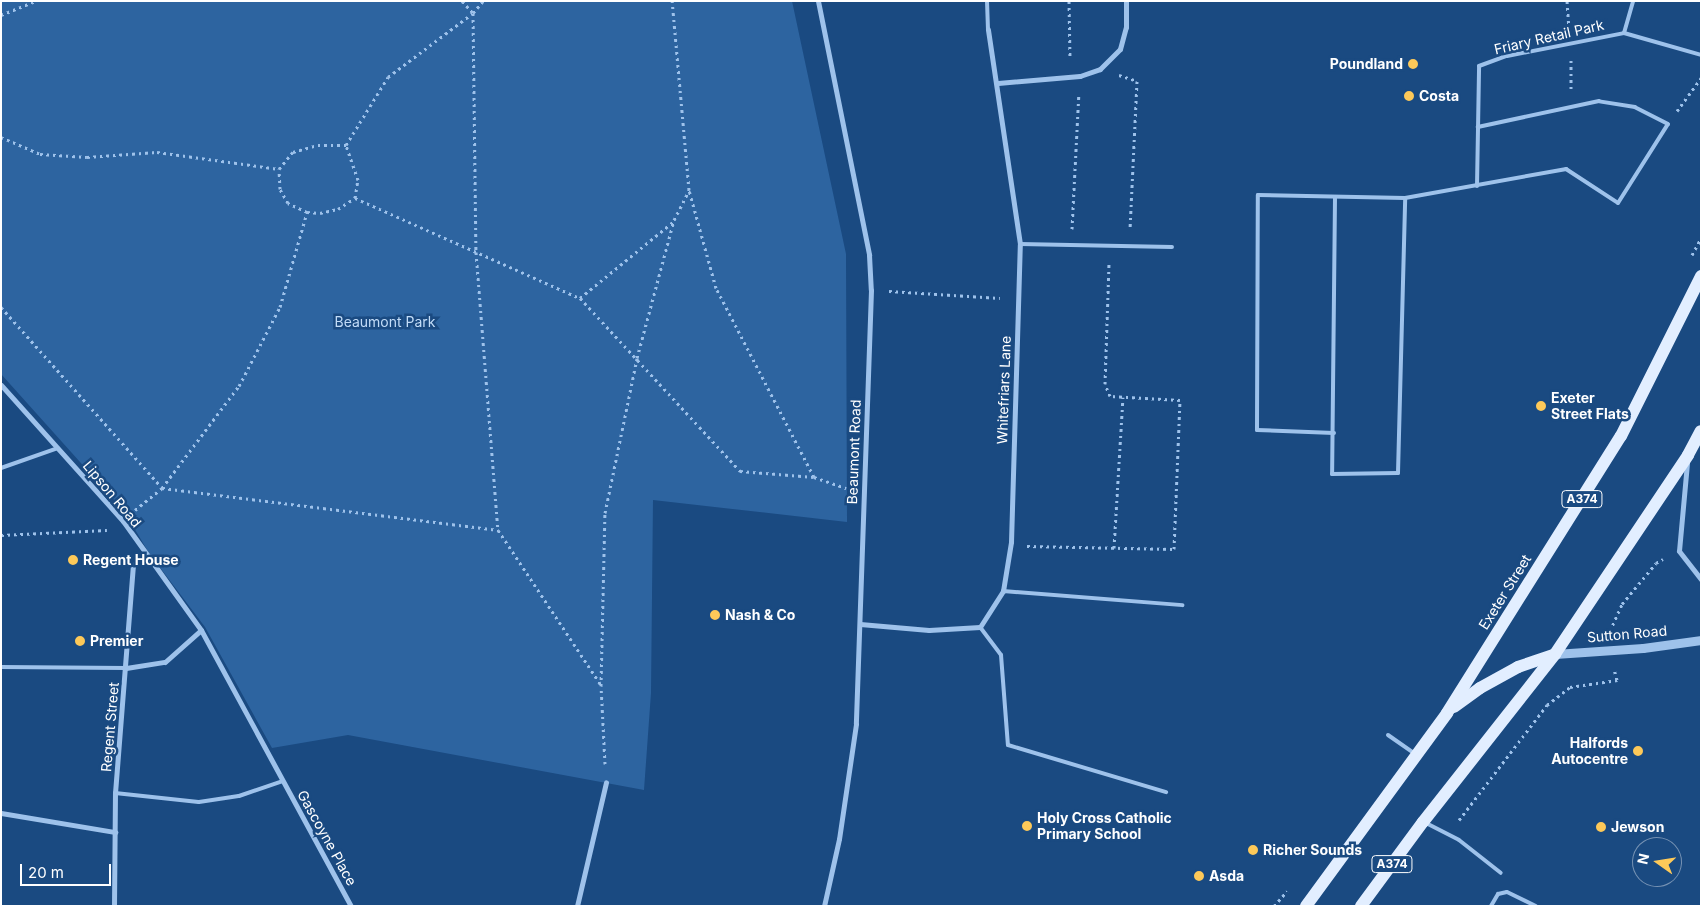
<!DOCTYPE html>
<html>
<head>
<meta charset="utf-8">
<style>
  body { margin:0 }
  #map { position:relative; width:1702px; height:907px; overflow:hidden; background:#1a4a81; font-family:Inter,sans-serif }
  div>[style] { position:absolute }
  .green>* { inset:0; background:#2d64a0 }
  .path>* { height:3px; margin-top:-1.5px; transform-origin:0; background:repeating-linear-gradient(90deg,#9ec2eb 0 2.5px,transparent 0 6.5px) }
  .service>* { height:4px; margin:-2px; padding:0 2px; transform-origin:2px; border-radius:2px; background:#9ec2eb }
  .minor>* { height:5px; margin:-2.5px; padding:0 2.5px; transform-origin:2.5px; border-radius:2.5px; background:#9ec2eb }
  .tertiary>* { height:9px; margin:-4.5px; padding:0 4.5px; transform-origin:4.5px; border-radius:4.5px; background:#9ec2eb }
  .primary>* { height:12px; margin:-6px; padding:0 6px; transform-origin:6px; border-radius:6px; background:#e2eeff }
  .dots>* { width:14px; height:14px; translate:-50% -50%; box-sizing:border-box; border:2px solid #1a4a81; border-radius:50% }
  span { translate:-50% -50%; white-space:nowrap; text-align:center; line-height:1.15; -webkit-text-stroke:5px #1a4a81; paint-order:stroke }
  .shield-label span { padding:1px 4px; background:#1a4a81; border:1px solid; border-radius:4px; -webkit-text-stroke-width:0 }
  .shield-label { font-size:12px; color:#fff; font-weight:700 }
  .street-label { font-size:14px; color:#fff }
  .poi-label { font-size:14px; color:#fff; font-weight:700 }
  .right { translate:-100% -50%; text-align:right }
  .left { translate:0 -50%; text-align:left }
  .park-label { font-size:14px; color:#c2dcf8 }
  .frame { position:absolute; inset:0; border:2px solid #fff; pointer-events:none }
  .north { position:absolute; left:1632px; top:837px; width:50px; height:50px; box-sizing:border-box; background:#1a4a81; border:1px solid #7692b3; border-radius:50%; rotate:283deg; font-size:14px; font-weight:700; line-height:20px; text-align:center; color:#fff }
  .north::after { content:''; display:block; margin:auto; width:18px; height:22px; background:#fdc959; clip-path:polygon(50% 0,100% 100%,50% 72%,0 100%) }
  .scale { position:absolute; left:20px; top:864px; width:91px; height:22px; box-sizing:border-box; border:2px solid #fff; border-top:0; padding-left:6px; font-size:15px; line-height:18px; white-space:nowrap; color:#fff; -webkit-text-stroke:4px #1a4a81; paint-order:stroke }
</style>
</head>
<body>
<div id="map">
  <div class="green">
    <i style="clip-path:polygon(1px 1px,792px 1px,846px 254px,847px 522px,653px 500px,651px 693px,644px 790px,348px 735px,272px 748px,205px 627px,149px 553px,124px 511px,1px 374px)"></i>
  </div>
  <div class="path">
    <i style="left:462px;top:1px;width:16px;rotate:47deg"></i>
    <i style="left:473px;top:13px;width:239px;rotate:89.3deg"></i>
    <i style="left:476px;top:252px;width:279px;rotate:85.5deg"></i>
    <i style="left:1069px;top:1px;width:57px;rotate:89deg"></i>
    <i style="left:1567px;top:1px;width:26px;rotate:86deg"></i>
    <i style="left:1px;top:15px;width:37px;rotate:-22deg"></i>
    <i style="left:1119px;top:75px;width:19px;rotate:18deg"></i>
    <i style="left:1137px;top:81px;width:149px;rotate:92.7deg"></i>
    <i style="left:1571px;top:89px;width:29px;rotate:-90deg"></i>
    <i style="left:1677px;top:111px;width:41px;rotate:-54deg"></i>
    <i style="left:1px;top:137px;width:43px;rotate:23.6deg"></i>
    <i style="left:40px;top:154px;width:47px;rotate:3.7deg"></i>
    <i style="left:87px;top:157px;width:70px;rotate:-4.1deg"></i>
    <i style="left:157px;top:152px;width:123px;rotate:7.9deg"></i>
    <i style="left:279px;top:169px;width:22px;rotate:-51deg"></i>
    <i style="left:293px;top:152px;width:26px;rotate:-16deg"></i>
    <i style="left:318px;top:145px;width:28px"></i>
    <i style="left:346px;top:145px;width:80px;rotate:-58.3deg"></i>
    <i style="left:388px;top:77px;width:106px;rotate:-37deg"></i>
    <i style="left:473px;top:13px;width:16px;rotate:-50deg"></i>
    <i style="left:355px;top:198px;width:246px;rotate:24deg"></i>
    <i style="left:580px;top:298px;width:236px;rotate:47.2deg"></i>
    <i style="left:740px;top:471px;width:74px;rotate:4.6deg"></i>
    <i style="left:814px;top:477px;width:213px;rotate:-117.4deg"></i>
    <i style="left:716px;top:288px;width:102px;rotate:-105.4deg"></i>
    <i style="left:307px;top:212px;width:13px;rotate:4deg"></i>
    <i style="left:320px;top:213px;width:18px;rotate:-13deg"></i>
    <i style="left:338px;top:209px;width:20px;rotate:-33deg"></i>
    <i style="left:355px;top:198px;width:18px;rotate:-81deg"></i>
    <i style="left:358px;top:180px;width:37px;rotate:-109deg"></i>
    <i style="left:1072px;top:229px;width:136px;rotate:-87.1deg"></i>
    <i style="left:1692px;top:255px;width:19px;rotate:-62deg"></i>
    <i style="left:889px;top:291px;width:111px;rotate:3.6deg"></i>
    <i style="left:580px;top:298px;width:122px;rotate:-39.3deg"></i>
    <i style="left:1px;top:307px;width:242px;rotate:48.3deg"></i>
    <i style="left:162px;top:488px;width:339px;rotate:7.1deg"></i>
    <i style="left:498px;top:530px;width:186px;rotate:56.4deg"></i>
    <i style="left:814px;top:477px;width:34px;rotate:19deg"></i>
    <i style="left:135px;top:510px;width:35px;rotate:-39deg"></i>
    <i style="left:162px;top:488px;width:128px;rotate:-53deg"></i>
    <i style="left:239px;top:386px;width:89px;rotate:-62.6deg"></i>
    <i style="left:280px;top:307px;width:99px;rotate:-74.1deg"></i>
    <i style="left:307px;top:212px;width:21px;rotate:-155deg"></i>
    <i style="left:288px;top:203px;width:16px;rotate:-120deg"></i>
    <i style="left:280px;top:189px;width:20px;rotate:-93deg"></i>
    <i style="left:1px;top:535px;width:106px;rotate:-2.7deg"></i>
    <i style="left:1027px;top:546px;width:147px;rotate:1.2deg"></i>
    <i style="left:1174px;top:549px;width:149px;rotate:-87.7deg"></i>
    <i style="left:1180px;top:400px;width:70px;rotate:-176.7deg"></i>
    <i style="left:1110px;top:396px;width:13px;rotate:-113deg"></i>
    <i style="left:1105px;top:384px;width:120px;rotate:-88.1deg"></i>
    <i style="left:1114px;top:548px;width:151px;rotate:-86.6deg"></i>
    <i style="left:1610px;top:631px;width:30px;rotate:-66deg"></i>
    <i style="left:1622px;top:604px;width:53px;rotate:-50.3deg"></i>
    <i style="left:1656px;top:563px;width:8px;rotate:-30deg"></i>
    <i style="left:605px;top:764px;width:78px;rotate:-92.9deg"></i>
    <i style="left:601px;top:686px;width:173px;rotate:-88.7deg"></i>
    <i style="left:605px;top:513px;width:158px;rotate:-78.3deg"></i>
    <i style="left:637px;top:358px;width:143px;rotate:-75deg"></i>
    <i style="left:674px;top:220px;width:34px;rotate:-63deg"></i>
    <i style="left:689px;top:190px;width:190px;rotate:-95.1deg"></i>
    <i style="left:1459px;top:820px;width:145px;rotate:-52.6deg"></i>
    <i style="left:1547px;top:705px;width:29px;rotate:-38deg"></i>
    <i style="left:1570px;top:687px;width:48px;rotate:-8.5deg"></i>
    <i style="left:1617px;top:680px;width:11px;rotate:-105deg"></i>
    <i style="left:1274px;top:906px;width:20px;rotate:-49deg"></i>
  </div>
  <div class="service">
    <i style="left:987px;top:1px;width:28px;rotate:88deg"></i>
    <i style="left:1624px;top:33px;width:33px;rotate:-74deg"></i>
    <i style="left:1477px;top:186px;width:120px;rotate:-89deg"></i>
    <i style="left:1479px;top:66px;width:30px;rotate:-20deg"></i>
    <i style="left:1507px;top:56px;width:119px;rotate:-11.1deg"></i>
    <i style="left:1624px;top:33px;width:80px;rotate:15.9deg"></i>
    <i style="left:1335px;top:198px;width:276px;rotate:90.6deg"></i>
    <i style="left:1332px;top:474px;width:66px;rotate:-0.9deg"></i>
    <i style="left:1398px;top:473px;width:275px;rotate:-88.5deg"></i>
    <i style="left:1020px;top:244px;width:152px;rotate:1.1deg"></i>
    <i style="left:1334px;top:433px;width:77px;rotate:-177.8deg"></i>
    <i style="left:1257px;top:430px;width:235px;rotate:-89.8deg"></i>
    <i style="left:1258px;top:195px;width:147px;rotate:1.2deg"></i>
    <i style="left:1405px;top:198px;width:164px;rotate:-10.2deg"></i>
    <i style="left:1566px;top:169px;width:62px;rotate:33.2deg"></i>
    <i style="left:1618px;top:203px;width:93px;rotate:-57.7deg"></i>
    <i style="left:1668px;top:124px;width:37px;rotate:-153deg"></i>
    <i style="left:1635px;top:107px;width:36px;rotate:-171deg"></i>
    <i style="left:1599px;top:101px;width:124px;rotate:167.9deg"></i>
    <i style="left:1px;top:468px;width:60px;rotate:-19.3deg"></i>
    <i style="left:1003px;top:591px;width:180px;rotate:4.5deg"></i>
    <i style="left:980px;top:627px;width:35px;rotate:53deg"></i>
    <i style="left:1001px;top:655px;width:90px;rotate:85.6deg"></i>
    <i style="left:1008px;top:745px;width:165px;rotate:16.6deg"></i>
    <i style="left:1px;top:667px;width:125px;rotate:0.5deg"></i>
    <i style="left:1388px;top:735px;width:33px;rotate:35deg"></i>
    <i style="left:115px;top:793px;width:84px;rotate:6.1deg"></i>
    <i style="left:199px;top:802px;width:40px;rotate:-8.5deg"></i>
    <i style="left:239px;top:796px;width:46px;rotate:-18.8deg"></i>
    <i style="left:1424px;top:822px;width:39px;rotate:27deg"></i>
    <i style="left:1459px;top:840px;width:53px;rotate:38.2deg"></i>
    <i style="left:1491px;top:906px;width:14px;rotate:-60deg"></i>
    <i style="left:1498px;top:894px;width:9px;rotate:-13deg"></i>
    <i style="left:1507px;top:892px;width:32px;rotate:26deg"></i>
  </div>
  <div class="minor">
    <i style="left:818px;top:1px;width:259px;rotate:78.6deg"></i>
    <i style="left:869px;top:255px;width:35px;rotate:87deg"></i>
    <i style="left:871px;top:290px;width:434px;rotate:92deg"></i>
    <i style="left:856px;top:724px;width:116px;rotate:98.4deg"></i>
    <i style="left:839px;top:839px;width:69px;rotate:102.6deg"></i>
    <i style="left:998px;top:83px;width:82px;rotate:-4.9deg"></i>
    <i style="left:1080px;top:76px;width:21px;rotate:-19deg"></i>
    <i style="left:1100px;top:69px;width:28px;rotate:-45deg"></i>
    <i style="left:1120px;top:49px;width:23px;rotate:-75deg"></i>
    <i style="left:1126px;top:27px;width:26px;rotate:-90deg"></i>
    <i style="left:1px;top:385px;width:183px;rotate:48.1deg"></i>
    <i style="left:123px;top:521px;width:134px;rotate:54.4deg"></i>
    <i style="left:201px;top:630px;width:314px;rotate:61.5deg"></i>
    <i style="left:1687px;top:463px;width:88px;rotate:95.2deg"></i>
    <i style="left:1679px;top:551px;width:36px;rotate:52deg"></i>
    <i style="left:860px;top:624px;width:69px;rotate:5deg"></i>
    <i style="left:929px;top:630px;width:51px;rotate:-3.4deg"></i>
    <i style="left:980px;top:627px;width:43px;rotate:-57.4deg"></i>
    <i style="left:1003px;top:591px;width:50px;rotate:-80.7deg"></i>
    <i style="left:1011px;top:542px;width:298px;rotate:-88.3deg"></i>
    <i style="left:1020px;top:244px;width:217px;rotate:-98.5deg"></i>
    <i style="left:126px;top:668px;width:39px;rotate:-9deg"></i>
    <i style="left:165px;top:662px;width:48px;rotate:-41.6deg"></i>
    <i style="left:1px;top:813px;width:116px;rotate:9.5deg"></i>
    <i style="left:114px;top:906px;width:113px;rotate:-89.5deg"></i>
    <i style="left:115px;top:793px;width:228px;rotate:-85.5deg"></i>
    <i style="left:133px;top:566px;width:16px;rotate:-52deg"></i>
    <i style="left:577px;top:906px;width:127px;rotate:-76.8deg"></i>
  </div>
  <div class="tertiary">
    <i style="left:1555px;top:654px;width:88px;rotate:-3.9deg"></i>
    <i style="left:1643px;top:648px;width:59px;rotate:-7.9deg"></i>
  </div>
  <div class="primary">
    <i style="left:1454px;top:707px;width:32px;rotate:-36deg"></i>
    <i style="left:1480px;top:688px;width:43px;rotate:-28.9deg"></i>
    <i style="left:1518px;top:667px;width:39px;rotate:-19deg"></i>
    <i style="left:1306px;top:906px;width:239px;rotate:-53.8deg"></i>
    <i style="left:1447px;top:713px;width:327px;rotate:-57.9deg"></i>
    <i style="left:1621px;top:436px;width:179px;rotate:-63.4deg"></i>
    <i style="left:1361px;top:906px;width:104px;rotate:-53.6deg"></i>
    <i style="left:1423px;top:822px;width:214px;rotate:-51.8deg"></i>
    <i style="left:1555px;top:654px;width:239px;rotate:-56.2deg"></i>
    <i style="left:1688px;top:455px;width:27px;rotate:-62deg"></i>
  </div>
  <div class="dots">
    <i style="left:1413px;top:64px;background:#fdc959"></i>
    <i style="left:1409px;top:96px;background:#fdc959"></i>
    <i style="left:1541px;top:406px;background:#fdc959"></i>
    <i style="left:73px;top:560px;background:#fdc959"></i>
    <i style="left:715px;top:615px;background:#fdc959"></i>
    <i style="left:80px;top:641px;background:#fdc959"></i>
    <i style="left:1638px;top:751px;background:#fdc959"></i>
    <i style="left:1027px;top:826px;background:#fdc959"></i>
    <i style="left:1601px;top:827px;background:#fdc959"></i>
    <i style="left:1253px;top:850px;background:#fdc959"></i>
    <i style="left:1199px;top:876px;background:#fdc959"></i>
  </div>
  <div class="shield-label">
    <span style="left:1582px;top:499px">A374</span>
    <span style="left:1392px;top:864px">A374</span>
  </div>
  <div class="street-label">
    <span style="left:1549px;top:37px;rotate:-13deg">Friary Retail Park</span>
    <span style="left:1004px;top:390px;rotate:-88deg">Whitefriars Lane</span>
    <span style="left:854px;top:452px;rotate:-88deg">Beaumont Road</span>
    <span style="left:112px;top:494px;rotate:50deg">Lipson Road</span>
    <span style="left:1505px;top:592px;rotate:-58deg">Exeter Street</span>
    <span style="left:1627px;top:634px;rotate:-5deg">Sutton Road</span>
    <span style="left:110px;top:727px;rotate:-85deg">Regent Street</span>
    <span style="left:327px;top:838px;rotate:61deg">Gascoyne Place</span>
  </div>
  <div class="poi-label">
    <span class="right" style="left:1403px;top:64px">Poundland</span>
    <span class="left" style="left:1419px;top:96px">Costa</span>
    <span class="left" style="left:1551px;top:406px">Exeter<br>Street Flats</span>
    <span class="left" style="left:83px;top:560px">Regent House</span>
    <span class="left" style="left:725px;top:615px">Nash &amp; Co</span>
    <span class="left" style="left:90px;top:641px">Premier</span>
    <span class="right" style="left:1628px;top:751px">Halfords<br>Autocentre</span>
    <span class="left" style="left:1037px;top:826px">Holy Cross Catholic<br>Primary School</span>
    <span class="left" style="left:1611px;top:827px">Jewson</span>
    <span class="left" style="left:1263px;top:850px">Richer Sounds</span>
    <span class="left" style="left:1209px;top:876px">Asda</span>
  </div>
  <div class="park-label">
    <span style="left:385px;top:322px">Beaumont Park</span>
  </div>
  <div class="frame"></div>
  <div class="north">N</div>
  <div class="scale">20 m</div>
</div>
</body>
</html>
